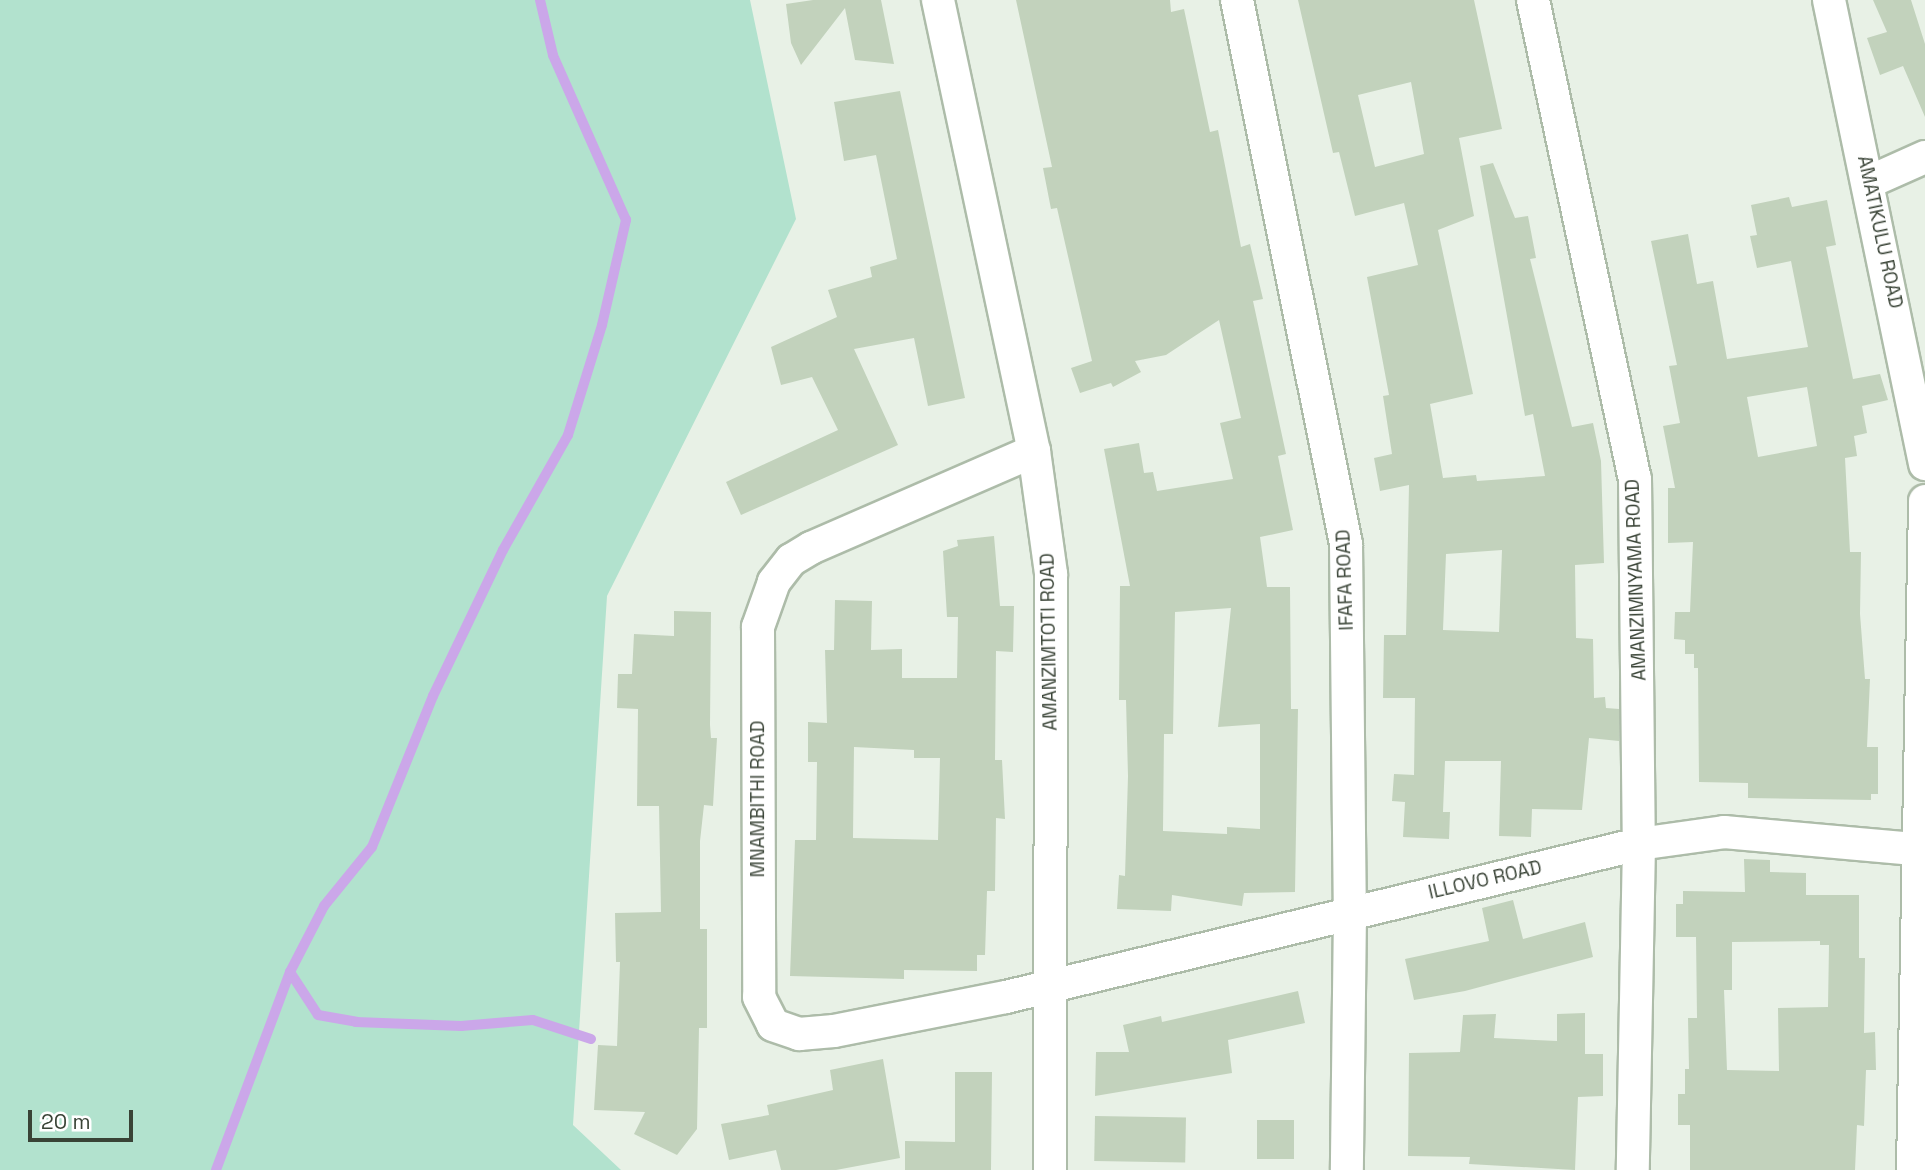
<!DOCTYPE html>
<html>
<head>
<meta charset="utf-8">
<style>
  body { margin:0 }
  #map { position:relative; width:1925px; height:1170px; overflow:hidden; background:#e8f1e6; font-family:"Space Grotesk",sans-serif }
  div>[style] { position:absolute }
  .green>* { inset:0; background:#b2e2ce }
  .stream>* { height:10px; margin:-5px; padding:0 5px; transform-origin:5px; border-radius:5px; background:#cba7e9 }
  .building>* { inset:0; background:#c2d2bc; transform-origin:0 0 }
  .roads { filter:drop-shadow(2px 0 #adbca9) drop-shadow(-2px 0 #adbca9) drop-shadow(0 2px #adbca9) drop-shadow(0 -2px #adbca9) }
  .street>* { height:32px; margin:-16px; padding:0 16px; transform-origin:16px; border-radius:16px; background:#fff }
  span { translate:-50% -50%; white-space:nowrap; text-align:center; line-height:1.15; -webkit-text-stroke:6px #fff; paint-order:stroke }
  .street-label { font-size:19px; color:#394336 }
  .scale { position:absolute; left:28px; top:1110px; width:105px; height:32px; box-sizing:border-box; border:4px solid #394336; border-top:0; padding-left:9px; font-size:21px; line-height:24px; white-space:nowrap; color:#394336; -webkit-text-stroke:5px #fff; paint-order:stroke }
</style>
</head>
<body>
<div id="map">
  <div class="green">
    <i style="clip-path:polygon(0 0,750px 0,796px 219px,607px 596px,573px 1125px,621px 1170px,0 1170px)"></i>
  </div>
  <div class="stream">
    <i style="left:290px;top:972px;width:51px;rotate:56.9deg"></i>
    <i style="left:318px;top:1015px;width:39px;rotate:10deg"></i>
    <i style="left:356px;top:1022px;width:105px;rotate:2.2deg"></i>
    <i style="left:461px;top:1026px;width:72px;rotate:-4.8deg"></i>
    <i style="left:533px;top:1020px;width:61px;rotate:18.1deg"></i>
    <i style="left:216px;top:1170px;width:211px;rotate:-69.5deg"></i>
    <i style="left:290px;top:972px;width:74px;rotate:-62.7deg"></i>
    <i style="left:324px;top:906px;width:76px;rotate:-50.9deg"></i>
    <i style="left:372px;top:847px;width:163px;rotate:-68deg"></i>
    <i style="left:433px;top:696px;width:162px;rotate:-64.4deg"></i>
    <i style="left:503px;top:550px;width:132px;rotate:-60.5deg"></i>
    <i style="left:568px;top:435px;width:115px;rotate:-72.8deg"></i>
    <i style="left:602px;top:325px;width:108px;rotate:-77.1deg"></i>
    <i style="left:626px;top:220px;width:180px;rotate:-113.9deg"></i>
    <i style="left:553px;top:55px;width:57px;rotate:-103.3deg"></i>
  </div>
  <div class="building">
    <i style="clip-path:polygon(813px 0,881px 0,894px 64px,855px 60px,845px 8px,801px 65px,791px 43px,786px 4px)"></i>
    <i style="clip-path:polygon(evenodd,1016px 0,1170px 0,1171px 12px,1184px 9px,1210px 132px,1218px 130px,1241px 247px,1250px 244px,1263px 299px,1253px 301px,1286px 454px,1278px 456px,1293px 530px,1260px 537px,1267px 587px,1290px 587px,1291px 709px,1298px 709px,1295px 892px,1244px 893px,1242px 906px,1172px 895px,1171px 911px,1117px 909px,1119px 875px,1125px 876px,1128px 776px,1126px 700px,1119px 700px,1120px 586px,1130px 586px,1104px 449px,1139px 443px,1144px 473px,1153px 472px,1157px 491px,1233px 479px,1220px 423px,1241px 418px,1219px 320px,1166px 355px,1135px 361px,1141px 372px,1113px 387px,1111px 383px,1080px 393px,1071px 368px,1092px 361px,1057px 208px,1051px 209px,1043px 168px,1052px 167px,1016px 0,1231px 608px,1218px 727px,1260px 724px,1260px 829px,1227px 827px,1227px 834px,1163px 831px,1164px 734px,1173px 734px,1175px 612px,1231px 608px)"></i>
    <i style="clip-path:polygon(evenodd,1298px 0,1474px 0,1502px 129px,1459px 138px,1474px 216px,1438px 230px,1473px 394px,1430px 404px,1443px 478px,1476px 475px,1477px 481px,1545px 476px,1533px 414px,1525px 416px,1480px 166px,1493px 163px,1515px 218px,1528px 216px,1536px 258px,1530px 259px,1572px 427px,1593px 423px,1601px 461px,1604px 563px,1575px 565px,1576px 638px,1593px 639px,1594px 698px,1605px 697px,1606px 708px,1619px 709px,1619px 741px,1589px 738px,1582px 810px,1532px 809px,1531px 837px,1499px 836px,1501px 761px,1445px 761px,1443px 812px,1450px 812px,1449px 839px,1403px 837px,1405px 802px,1392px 801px,1394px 774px,1414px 775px,1415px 698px,1383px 698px,1384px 635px,1406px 635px,1409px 485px,1380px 491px,1374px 458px,1392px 454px,1383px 396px,1389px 395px,1367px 277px,1418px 265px,1404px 203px,1355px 216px,1339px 152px,1333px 153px,1298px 0,1411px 82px,1424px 154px,1375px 167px,1358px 95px,1411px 82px,1298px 0,1502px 550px,1499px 632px,1443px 630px,1446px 554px,1502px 550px)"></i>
    <i style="clip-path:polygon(1873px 0,1911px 0,1925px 44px,1925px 117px,1903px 66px,1880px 75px,1867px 38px,1887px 32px)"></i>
    <i style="clip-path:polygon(900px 91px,965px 398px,928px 406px,914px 338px,854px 349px,898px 445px,741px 515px,726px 482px,838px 430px,812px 377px,781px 385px,771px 347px,837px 317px,828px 290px,872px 277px,870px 267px,897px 259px,876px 155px,844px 161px,834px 102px)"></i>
    <i style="clip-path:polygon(evenodd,1789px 197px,1792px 207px,1827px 200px,1836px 245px,1826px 247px,1853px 379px,1880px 374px,1888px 400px,1862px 406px,1867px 433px,1854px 436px,1857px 456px,1845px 458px,1850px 552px,1861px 552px,1860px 614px,1865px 679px,1870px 679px,1867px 747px,1878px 747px,1878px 794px,1871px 794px,1871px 800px,1748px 798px,1748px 783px,1699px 782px,1698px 668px,1694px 668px,1694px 654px,1685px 654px,1685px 640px,1674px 639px,1675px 612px,1690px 612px,1693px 542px,1668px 543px,1668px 488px,1675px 488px,1663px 426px,1680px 423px,1669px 366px,1677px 365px,1651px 241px,1688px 234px,1697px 284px,1713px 281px,1727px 359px,1808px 347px,1791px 261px,1757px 268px,1750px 236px,1757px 235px,1751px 205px,1789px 197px,1807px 387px,1817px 446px,1758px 457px,1747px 397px,1807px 387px)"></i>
    <i style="clip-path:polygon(evenodd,994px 536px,1000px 606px,1014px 606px,1013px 652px,996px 651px,995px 760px,1002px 760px,1005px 819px,996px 818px,995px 891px,987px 891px,985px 955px,977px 955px,977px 971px,904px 970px,904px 979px,790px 976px,795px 840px,816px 840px,817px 762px,808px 762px,808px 722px,827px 723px,825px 650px,834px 650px,835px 600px,872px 601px,871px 650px,902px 649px,902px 678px,957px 678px,958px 617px,947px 617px,943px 551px,958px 546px,957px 540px,994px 536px,854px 747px,914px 750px,914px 758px,940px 758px,938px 840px,853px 838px,854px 747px)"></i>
    <i style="clip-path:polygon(674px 611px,711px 612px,710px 725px,711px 738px,717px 738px,713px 806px,704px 805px,700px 841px,700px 929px,707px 929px,707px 1028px,699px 1028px,697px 1129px,677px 1155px,634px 1134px,645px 1112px,594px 1110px,598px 1045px,617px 1046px,620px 962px,616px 962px,615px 913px,661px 912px,659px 806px,637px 806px,638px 709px,617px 708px,618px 674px,632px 674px,634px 634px,674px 636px)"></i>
    <i style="clip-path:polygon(evenodd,1744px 859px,1770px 860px,1770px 872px,1806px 873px,1806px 895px,1859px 895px,1859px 958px,1865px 958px,1864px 1033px,1875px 1032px,1876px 1070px,1866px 1070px,1864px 1126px,1857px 1125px,1855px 1170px,1690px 1170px,1690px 1125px,1678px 1125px,1678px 1094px,1685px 1094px,1685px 1069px,1689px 1069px,1688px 1018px,1697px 1018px,1696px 937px,1676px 937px,1676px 904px,1683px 904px,1683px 891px,1745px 892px,1744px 859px,1820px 941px,1820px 945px,1829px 945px,1828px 1007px,1778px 1008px,1779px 1071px,1727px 1070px,1724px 990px,1732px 990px,1732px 942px,1820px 941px)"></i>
    <i style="clip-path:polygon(1513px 900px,1523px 939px,1585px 922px,1593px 957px,1465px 991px,1414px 1000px,1405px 959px,1489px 941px,1482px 908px)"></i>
    <i style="clip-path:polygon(1298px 991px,1305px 1023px,1228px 1040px,1232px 1073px,1095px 1096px,1096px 1052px,1129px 1052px,1123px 1025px,1161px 1016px,1162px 1022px)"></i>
    <i style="clip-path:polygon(1585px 1013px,1585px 1054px,1603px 1054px,1603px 1096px,1578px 1097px,1575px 1170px,1469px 1164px,1470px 1157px,1408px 1156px,1409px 1053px,1460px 1052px,1463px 1015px,1496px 1014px,1494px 1038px,1557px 1041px,1557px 1014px)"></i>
    <i style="clip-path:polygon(883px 1059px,900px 1158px,836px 1170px,781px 1170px,776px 1150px,729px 1160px,721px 1124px,769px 1115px,767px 1105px,833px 1090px,830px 1070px)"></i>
    <i style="clip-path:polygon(955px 1072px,992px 1072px,991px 1170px,905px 1170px,905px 1141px,955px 1142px)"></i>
    <i style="left:1095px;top:1116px;width:91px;height:45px;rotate:1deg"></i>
    <i style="left:1257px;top:1120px;width:37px;height:39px"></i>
  </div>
  <div class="roads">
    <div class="street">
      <i style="left:938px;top:0;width:461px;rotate:78deg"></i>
      <i style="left:1034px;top:451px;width:124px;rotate:82.1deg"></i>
      <i style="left:1051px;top:574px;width:596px;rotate:90.1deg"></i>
      <i style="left:1237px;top:0;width:555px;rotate:78.67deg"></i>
      <i style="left:1346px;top:544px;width:368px;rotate:89.4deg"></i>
      <i style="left:1350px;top:912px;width:258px;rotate:90.7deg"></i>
      <i style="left:1533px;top:0;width:490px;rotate:78deg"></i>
      <i style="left:1635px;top:479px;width:365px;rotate:89.4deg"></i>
      <i style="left:1639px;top:844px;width:326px;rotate:91.1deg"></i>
      <i style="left:1829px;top:0;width:474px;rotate:78.3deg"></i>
      <i style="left:1869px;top:182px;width:61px;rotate:-24.1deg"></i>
      <i style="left:1034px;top:451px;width:243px;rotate:156.5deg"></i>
      <i style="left:811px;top:548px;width:23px;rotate:149deg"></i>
      <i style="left:791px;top:560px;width:28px;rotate:128deg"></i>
      <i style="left:774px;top:582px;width:48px;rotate:109.6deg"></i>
      <i style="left:758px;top:627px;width:370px;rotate:89.8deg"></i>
      <i style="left:759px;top:997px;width:31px;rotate:63deg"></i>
      <i style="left:773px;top:1025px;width:28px;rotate:19deg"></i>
      <i style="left:799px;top:1034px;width:35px;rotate:-5deg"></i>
      <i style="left:834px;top:1031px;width:175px;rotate:-11.2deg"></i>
      <i style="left:1006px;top:997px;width:651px;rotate:-13.59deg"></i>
      <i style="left:1639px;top:844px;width:86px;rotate:-8deg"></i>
      <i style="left:1724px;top:832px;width:202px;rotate:5.1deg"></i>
      <i style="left:1913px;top:1170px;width:669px;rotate:-88.97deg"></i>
    </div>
  </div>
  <div class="street-label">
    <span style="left:1880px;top:232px;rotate:78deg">AMATIKULU ROAD</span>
    <span style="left:1345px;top:580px;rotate:-92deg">IFAFA ROAD</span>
    <span style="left:1636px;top:580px;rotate:-92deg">AMANZIMNYAMA ROAD</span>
    <span style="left:1049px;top:642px;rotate:-91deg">AMANZIMTOTI ROAD</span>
    <span style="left:758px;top:799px;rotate:-90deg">MNAMBITHI ROAD</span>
    <span style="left:1485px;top:880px;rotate:-13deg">ILLOVO ROAD</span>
  </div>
  <div class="scale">20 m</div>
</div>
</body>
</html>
